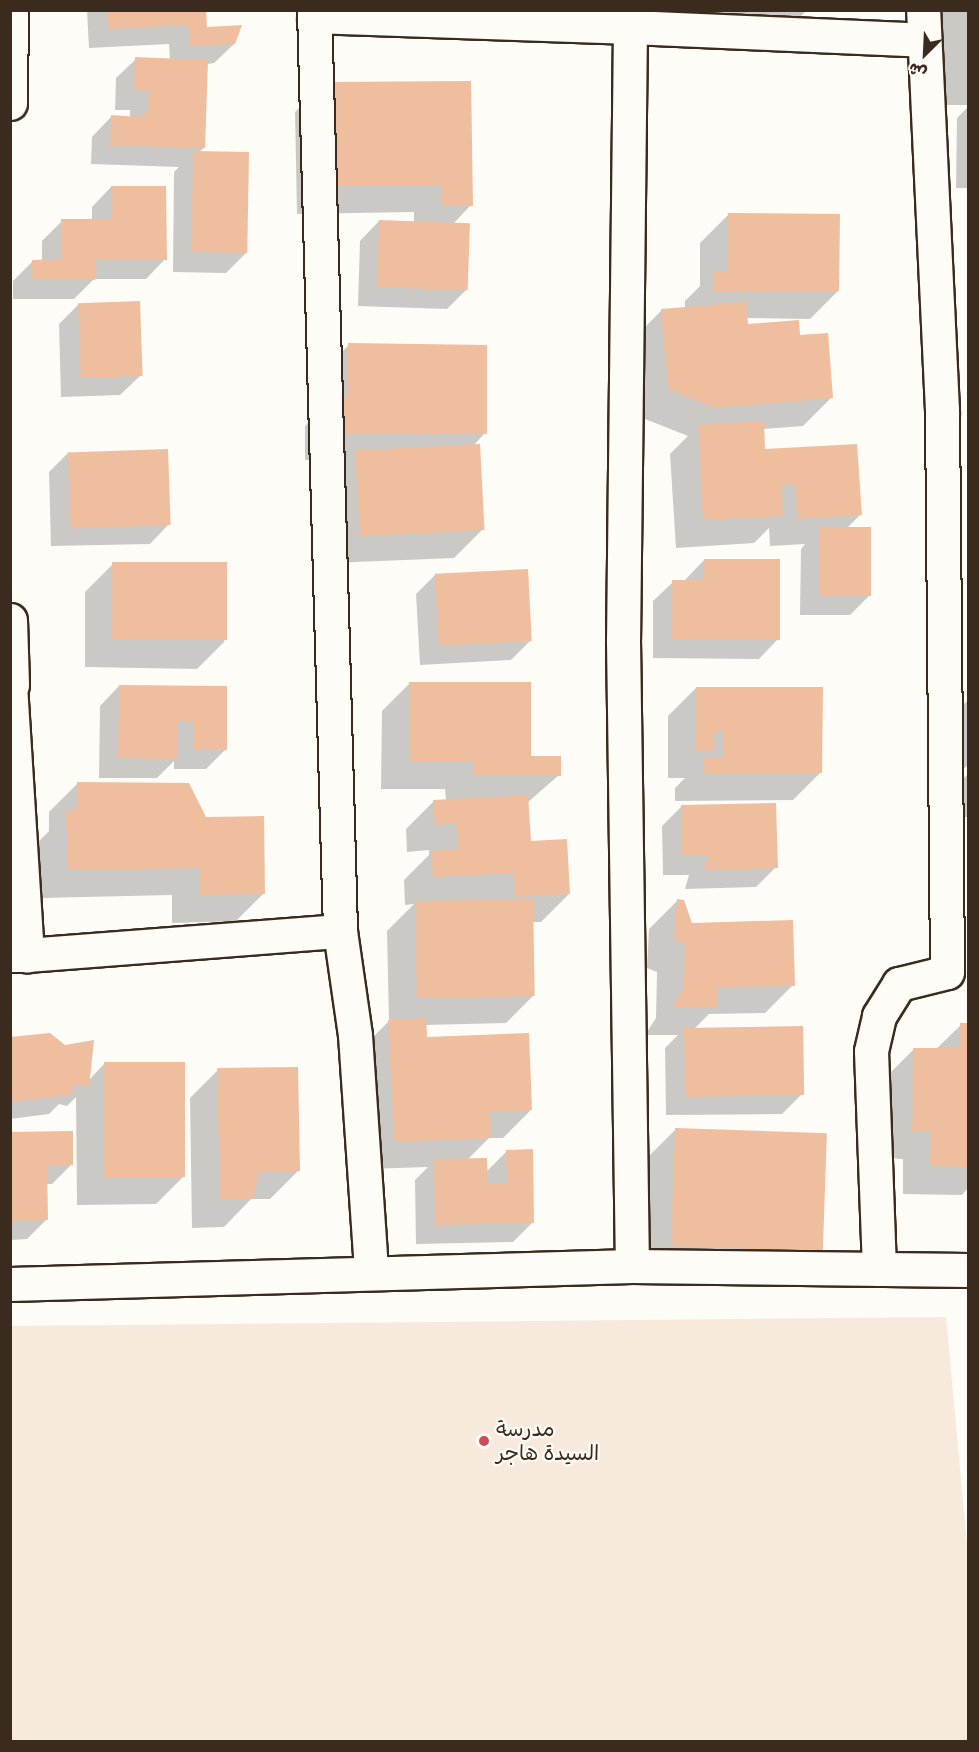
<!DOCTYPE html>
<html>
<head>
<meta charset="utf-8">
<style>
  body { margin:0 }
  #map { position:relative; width:979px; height:1752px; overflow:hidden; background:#fdfcf7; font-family:Caveat,"Playpen Sans Arabic",sans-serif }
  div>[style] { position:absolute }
  .built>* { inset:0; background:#f8e9dd }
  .shadow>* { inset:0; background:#0003; transform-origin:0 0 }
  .building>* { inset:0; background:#eebe9f; transform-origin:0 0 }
  .roads { filter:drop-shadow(2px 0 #3b2a1e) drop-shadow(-2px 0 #3b2a1e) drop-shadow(0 2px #3b2a1e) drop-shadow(0 -2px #3b2a1e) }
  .minor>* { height:33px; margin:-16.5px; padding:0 16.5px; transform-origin:16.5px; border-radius:16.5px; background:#fdfcf7 }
  .dots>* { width:16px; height:16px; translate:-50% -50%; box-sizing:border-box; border:3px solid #fdfcf7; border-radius:50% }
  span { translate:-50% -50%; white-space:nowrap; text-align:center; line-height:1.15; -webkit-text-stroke:4.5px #fdfcf7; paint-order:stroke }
  .poi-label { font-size:21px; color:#3b2a1e }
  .left { translate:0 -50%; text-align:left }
  .frame { position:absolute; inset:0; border:12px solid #3b2a1e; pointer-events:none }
  .north { position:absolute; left:895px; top:24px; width:60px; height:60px; -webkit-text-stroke:4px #fdfcf7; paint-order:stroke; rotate:204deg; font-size:16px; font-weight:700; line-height:24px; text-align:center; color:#3b2a1e }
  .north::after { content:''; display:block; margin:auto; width:21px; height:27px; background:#3b2a1e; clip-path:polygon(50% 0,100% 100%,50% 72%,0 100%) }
</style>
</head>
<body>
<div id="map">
  <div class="built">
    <i style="clip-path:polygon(946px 1317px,968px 1555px,968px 1741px,11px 1741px,11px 1326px)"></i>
  </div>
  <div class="shadow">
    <i style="clip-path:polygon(87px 10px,205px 10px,205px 29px,234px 44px,214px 63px,207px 64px,204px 148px,199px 152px,246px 253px,226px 273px,173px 272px,174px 172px,179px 167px,91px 164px,92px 137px,111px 117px,130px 118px,130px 110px,115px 110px,116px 78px,136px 59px,170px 60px,169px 44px,89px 48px)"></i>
    <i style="clip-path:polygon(323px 10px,399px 15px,377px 37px,326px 36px)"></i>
    <i style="clip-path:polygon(685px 10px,807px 10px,795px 22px,685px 14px)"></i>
    <i style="left:940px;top:10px;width:28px;height:95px"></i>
    <i style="clip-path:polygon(323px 84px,471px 205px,453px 224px,467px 289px,447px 309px,358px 306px,360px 241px,379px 221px,414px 222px,414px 212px,297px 214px,295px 112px)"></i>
    <i style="clip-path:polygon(968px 107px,968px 188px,956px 188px,957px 118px)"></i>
    <i style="clip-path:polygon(111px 187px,165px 259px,146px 279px,94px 279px,74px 299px,13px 299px,13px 281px,33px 261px,42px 261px,42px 241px,62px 221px,92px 221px,92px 207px)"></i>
    <i style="clip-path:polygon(728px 215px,838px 291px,810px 319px,746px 318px,747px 325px,799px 337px,831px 398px,803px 426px,763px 429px,764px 450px,860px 515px,846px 529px,869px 596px,850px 615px,800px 615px,801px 549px,805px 544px,770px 546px,769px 528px,754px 543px,676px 548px,670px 454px,688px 436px,640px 417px,634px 338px,662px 310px,685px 308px,685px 301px,700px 286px,700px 243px)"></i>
    <i style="clip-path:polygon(79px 304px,140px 376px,120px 395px,61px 397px,59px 324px)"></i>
    <i style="clip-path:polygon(349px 345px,485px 433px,473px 446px,482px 530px,454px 558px,331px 563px,328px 478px,345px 461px,305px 460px,305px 426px,321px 410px,321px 373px)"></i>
    <i style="clip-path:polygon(69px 452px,169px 524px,150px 544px,51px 546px,49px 472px)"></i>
    <i style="clip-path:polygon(704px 560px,778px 639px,759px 659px,653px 658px,653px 601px,673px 582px,685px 580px)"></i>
    <i style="clip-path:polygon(113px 564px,225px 641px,197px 669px,85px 667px,85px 592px)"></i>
    <i style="clip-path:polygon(436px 574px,530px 641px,511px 660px,420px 665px,416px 594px)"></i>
    <i style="clip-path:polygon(410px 683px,559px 775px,527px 803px,530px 842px,569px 894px,541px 922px,532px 922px,534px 995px,506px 1023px,425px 1025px,426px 1038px,531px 1110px,503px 1138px,489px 1138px,467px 1160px,486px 1172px,507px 1151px,533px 1222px,513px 1242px,416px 1244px,415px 1180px,428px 1167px,366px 1169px,360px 1050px,389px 1021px,387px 931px,414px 904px,405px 905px,404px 880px,429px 855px,429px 850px,407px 852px,406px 829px,434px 801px,446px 800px,445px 789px,381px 789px,382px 711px)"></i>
    <i style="clip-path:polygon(119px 686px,226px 687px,225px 750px,206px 769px,174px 769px,174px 761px,157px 778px,99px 778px,100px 706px)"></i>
    <i style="clip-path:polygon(696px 688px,821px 772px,793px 800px,675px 801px,675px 788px,685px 778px,668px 778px,668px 716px)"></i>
    <i style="clip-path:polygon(968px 700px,968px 765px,958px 774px,942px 726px)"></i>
    <i style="clip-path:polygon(968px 774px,968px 817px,964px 817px,963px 779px)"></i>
    <i style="clip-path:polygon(77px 784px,205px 819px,264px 893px,236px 921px,172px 923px,172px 895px,40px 898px,39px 841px,49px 831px,49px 812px)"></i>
    <i style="clip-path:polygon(682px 806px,776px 867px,756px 887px,685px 889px,689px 875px,663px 875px,662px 826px)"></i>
    <i style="clip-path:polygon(677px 901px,691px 924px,793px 985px,765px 1013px,709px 1014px,695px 1028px,802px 1094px,782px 1114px,666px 1115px,665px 1048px,678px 1035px,645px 1035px,656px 1018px,657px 972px,647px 968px,649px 929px)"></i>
    <i style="clip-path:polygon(961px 1025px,968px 1025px,968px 1188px,962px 1195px,903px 1194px,903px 1159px,885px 1158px,885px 1078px,913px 1050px,935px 1050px)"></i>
    <i style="clip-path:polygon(10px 1039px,64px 1047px,88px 1081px,104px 1064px,184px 1176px,156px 1204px,77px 1205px,76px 1097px,67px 1106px,59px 1104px,49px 1114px,10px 1119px)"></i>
    <i style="clip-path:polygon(218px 1070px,298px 1171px,270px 1199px,251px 1199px,224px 1227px,192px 1228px,190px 1098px)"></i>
    <i style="clip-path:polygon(676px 1129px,823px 1249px,795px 1277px,645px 1274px,648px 1157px)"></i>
    <i style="clip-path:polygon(10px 1134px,72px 1164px,52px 1184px,46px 1184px,46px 1220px,27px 1239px,10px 1240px)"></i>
  </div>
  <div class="building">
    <i style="clip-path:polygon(107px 10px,206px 10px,207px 27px,242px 25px,235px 44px,190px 46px,188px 25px,108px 29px)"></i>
    <i style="clip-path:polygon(135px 57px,208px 60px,205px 148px,110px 145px,111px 115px,139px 117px,148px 111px,149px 91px,134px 90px)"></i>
    <i style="clip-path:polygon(471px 81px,473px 206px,442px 206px,442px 185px,324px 186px,323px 82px)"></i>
    <i style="left:193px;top:151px;width:56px;height:101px;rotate:1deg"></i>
    <i style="clip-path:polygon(111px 186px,166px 186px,167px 260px,95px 260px,95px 280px,32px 280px,32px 260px,61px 259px,61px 219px,111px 219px)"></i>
    <i style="clip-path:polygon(728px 213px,840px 214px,839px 291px,713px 291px,713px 271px,727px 271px)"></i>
    <i style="left:379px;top:220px;width:91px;height:67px;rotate:2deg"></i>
    <i style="left:140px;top:301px;width:75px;height:62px;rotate:88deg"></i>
    <i style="clip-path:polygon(746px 302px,748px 324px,799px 320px,800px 335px,828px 333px,833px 398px,715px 408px,668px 389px,661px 309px)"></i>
    <i style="clip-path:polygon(348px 343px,487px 345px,487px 434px,332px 433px,332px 397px,348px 397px)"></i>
    <i style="clip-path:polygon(764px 421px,765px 449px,857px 444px,862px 515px,797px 519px,795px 484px,781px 485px,783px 516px,703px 520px,698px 425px)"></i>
    <i style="left:480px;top:444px;width:86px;height:125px;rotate:87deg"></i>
    <i style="left:168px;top:449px;width:76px;height:100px;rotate:88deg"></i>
    <i style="left:820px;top:527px;width:51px;height:69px"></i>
    <i style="clip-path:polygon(704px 559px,780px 559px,780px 640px,672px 639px,672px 580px,704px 580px)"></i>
    <i style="left:112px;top:562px;width:115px;height:78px"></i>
    <i style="left:528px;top:569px;width:72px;height:93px;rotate:87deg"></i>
    <i style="clip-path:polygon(409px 682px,531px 682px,531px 756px,561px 756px,561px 776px,473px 776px,473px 761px,409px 761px)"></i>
    <i style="clip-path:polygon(119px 685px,227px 686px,227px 750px,193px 750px,193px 722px,178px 721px,178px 759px,118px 758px)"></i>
    <i style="clip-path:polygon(696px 687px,823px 687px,822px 773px,703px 773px,703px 758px,724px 758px,724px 730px,714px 734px,715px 750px,696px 751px)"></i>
    <i style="clip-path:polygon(77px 782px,189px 783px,206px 817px,264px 816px,265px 894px,200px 895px,199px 868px,68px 870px,66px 812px,77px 807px)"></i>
    <i style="clip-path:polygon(528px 795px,531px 841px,567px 839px,570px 894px,515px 897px,514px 873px,433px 877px,431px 851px,458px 849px,456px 823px,435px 825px,433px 800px)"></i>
    <i style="clip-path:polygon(776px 803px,778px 868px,704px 870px,708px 856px,682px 856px,681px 805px)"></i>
    <i style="left:533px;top:899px;width:97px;height:118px;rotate:89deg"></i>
    <i style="clip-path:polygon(677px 899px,684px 900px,692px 923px,793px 920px,795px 986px,718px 987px,718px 1007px,672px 1008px,684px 988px,685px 944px,674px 940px)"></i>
    <i style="clip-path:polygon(426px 1018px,427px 1037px,529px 1033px,532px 1110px,490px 1112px,491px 1138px,394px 1142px,388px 1020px)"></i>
    <i style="clip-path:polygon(960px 1023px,968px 1023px,968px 1167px,930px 1166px,931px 1131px,912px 1131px,913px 1048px,960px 1048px)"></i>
    <i style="left:803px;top:1026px;width:69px;height:119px;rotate:89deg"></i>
    <i style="clip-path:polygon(50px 1033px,65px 1045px,94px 1040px,89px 1087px,75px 1084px,70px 1095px,10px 1102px,10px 1037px)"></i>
    <i style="left:185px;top:1062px;width:115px;height:81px;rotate:90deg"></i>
    <i style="clip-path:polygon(298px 1067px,300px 1171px,259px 1172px,253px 1199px,220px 1200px,217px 1068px)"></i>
    <i style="left:675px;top:1128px;width:152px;height:118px;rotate:2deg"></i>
    <i style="clip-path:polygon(73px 1131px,73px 1165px,47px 1166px,48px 1220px,10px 1221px,10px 1132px)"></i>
    <i style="clip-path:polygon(533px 1149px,534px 1223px,435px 1225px,434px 1159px,487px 1158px,488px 1183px,507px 1183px,506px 1150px)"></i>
  </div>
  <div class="roads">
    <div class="minor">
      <i style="left:314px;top:10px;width:921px;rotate:88.38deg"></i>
      <i style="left:340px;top:931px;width:105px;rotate:81.8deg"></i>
      <i style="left:355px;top:1035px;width:238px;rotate:86.1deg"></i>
      <i style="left:314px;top:16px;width:316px;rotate:2deg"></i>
      <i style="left:630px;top:27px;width:613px;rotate:90.65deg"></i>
      <i style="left:623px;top:640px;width:626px;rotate:89.18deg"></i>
      <i style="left:630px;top:27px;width:294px;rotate:2.5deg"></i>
      <i style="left:10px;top:103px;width:93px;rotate:-89.4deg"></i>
      <i style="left:10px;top:620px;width:65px;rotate:88.2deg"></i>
      <i style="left:10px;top:685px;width:271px;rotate:86.4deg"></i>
      <i style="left:27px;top:955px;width:17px;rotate:180deg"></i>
      <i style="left:27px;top:955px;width:314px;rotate:-4.4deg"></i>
      <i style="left:879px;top:1269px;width:218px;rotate:-92.1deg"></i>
      <i style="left:871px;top:1051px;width:36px;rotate:-77deg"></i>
      <i style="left:879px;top:1016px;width:38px;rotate:-58deg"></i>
      <i style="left:899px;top:984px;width:49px;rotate:-14deg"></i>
      <i style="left:947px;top:972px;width:562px;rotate:-90.51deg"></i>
      <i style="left:942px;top:410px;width:400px;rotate:-92.7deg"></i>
      <i style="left:10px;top:1284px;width:622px;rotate:-1.66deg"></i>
      <i style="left:632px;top:1266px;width:336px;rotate:0.7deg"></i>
    </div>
  </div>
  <div class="dots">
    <i style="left:484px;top:1441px;background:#d1495b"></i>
  </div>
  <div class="poi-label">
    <span class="left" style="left:496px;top:1441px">مدرسة<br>السيدة هاجر</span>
  </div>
  <div class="frame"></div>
  <div class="north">ش</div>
</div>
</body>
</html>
